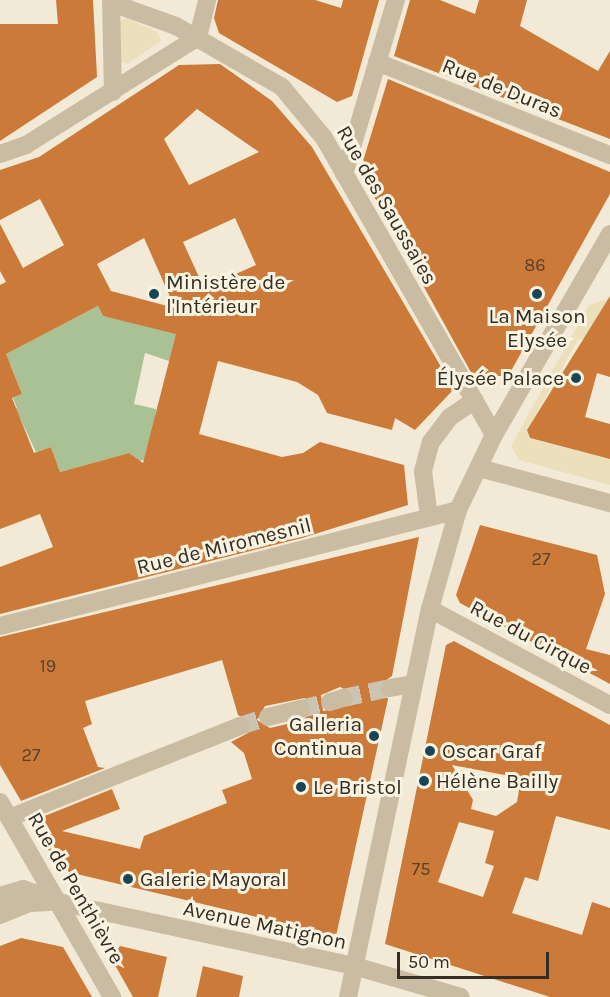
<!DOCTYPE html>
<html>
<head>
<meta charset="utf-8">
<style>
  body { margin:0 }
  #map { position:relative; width:610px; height:997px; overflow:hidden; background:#f2ead6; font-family:Karla,sans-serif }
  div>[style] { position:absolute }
  .green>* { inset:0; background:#aac196 }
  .plaza>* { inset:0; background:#ebdfbc }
  .building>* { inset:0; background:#cb7a3a }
  .minor-tunnel>* { height:18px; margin-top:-9px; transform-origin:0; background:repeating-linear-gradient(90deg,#ccc4b3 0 18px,transparent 0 27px) }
  .minor>* { height:18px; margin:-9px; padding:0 9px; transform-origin:9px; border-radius:9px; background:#cabca2 }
  .dots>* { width:16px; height:16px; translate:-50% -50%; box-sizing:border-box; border:3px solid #f9f3e2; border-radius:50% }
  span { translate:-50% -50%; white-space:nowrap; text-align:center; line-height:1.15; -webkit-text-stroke:6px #f9f3e2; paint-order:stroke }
  .number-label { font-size:18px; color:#5a402a }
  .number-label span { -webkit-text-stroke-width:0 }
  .street-label { font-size:21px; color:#342c25 }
  .poi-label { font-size:21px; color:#342c25 }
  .left { translate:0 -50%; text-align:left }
  .right { translate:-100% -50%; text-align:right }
  .scale { position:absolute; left:397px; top:952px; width:152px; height:27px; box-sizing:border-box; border:3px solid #342c25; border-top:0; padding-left:8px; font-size:18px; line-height:21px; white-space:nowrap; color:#342c25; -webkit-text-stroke:4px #f9f3e2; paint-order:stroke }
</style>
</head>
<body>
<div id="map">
  <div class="green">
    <i style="clip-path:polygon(98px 306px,103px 316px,183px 332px,169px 361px,145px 353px,134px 404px,156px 409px,151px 458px,139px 461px,129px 453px,60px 472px,51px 447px,36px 452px,19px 416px,10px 411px,17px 408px,13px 398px,22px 394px,11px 366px,0 357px)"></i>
  </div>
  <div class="plaza">
    <i style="clip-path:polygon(127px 18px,157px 32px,161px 41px,127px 64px,121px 61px,118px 21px)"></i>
    <i style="clip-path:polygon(608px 299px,586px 338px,578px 340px,527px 430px,530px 439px,610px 459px,610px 485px,519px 460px,511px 446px,589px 305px)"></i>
  </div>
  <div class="building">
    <i style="clip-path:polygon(56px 0,93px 0,97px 77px,0 141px,0 24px,58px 24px)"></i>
    <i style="clip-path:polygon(218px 0,315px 0,341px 8px,343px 0,379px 0,352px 96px,337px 102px,219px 33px,214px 18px)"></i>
    <i style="clip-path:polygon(410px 0,440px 0,475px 14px,479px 0,527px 0,520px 26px,598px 71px,610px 51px,610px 139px,394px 56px)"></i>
    <i style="clip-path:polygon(evenodd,220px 64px,272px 101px,312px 147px,454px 389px,415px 430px,395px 418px,392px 430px,327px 413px,318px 395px,297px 382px,218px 361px,199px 434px,282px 457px,303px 453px,320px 442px,404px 465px,408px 505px,302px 538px,0 614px,0 567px,53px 547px,40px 514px,0 529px,0 285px,6px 282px,0 271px,0 224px,23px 268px,64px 245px,40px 199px,0 220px,0 170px,39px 157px,179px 65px,220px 64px,197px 109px,259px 152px,189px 185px,164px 139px,197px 109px,220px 64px,235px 218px,256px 265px,204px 288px,183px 242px,235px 218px,220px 64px,144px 238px,175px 308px,111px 291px,97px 264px,144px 238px,220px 64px,98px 306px,103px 316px,176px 334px,143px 463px,129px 453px,60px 472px,51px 447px,34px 453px,12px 398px,22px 394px,6px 354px,98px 306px)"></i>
    <i style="clip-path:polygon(388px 79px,610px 172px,610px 194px,507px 378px,473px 376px,360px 171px)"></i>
    <i style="clip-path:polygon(610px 296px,610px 377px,597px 373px,585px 417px,610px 424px,610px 459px,530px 438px,527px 430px)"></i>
    <i style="clip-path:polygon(480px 525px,597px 555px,605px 594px,586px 649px,610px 655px,610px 684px,460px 603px,456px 595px)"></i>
    <i style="clip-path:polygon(evenodd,419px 537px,392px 676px,379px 685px,388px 699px,336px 936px,60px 870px,32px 821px,112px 789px,120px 809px,62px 831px,140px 849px,144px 836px,227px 803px,222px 790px,252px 779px,244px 753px,231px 742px,248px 733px,251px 722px,238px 715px,222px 660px,85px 701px,92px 724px,83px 728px,98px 767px,105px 768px,21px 801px,0 765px,0 637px,419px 537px,340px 687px,354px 694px,352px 705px,323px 711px,321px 695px,340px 687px,419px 537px,305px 698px,312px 707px,304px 720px,270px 728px,257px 720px,265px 706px,305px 698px)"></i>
    <i style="clip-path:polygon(evenodd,454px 641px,610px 725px,610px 830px,556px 816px,538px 881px,525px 877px,512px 913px,582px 935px,592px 902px,610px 908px,610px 997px,550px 997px,385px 944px,446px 645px,454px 641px,452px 765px,521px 778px,517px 802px,496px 816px,471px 809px,473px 800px,452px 765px,454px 641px,459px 822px,494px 831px,485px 863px,494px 866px,483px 897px,438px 882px,459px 822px)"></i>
    <i style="clip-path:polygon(21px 938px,63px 947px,92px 997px,0 997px,0 946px)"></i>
    <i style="clip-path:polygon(120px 946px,167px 957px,158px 997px,133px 997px,111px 958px)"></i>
    <i style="clip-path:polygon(203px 966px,243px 976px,239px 997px,196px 997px)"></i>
  </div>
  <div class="minor-tunnel">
    <i style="left:343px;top:698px;width:48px;rotate:-12deg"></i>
    <i style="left:301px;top:709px;width:30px;rotate:-14deg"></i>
    <i style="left:240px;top:726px;width:29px;rotate:-18deg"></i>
  </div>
  <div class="minor">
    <i style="left:111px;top:0;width:92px;rotate:88.8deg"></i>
    <i style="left:112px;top:3px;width:68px;rotate:19.8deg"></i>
    <i style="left:176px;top:26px;width:122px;rotate:29.9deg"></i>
    <i style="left:282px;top:87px;width:66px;rotate:50.5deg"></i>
    <i style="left:324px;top:138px;width:342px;rotate:60.2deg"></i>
    <i style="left:198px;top:37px;width:38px;rotate:-76deg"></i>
    <i style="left:377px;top:62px;width:251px;rotate:21.8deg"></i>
    <i style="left:0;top:154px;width:28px;rotate:-19deg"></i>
    <i style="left:26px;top:145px;width:203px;rotate:-32.1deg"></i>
    <i style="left:344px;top:174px;width:182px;rotate:-73.4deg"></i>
    <i style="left:479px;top:468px;width:136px;rotate:15deg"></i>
    <i style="left:429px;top:517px;width:46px;rotate:-97.4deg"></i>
    <i style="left:423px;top:471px;width:30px;rotate:-75deg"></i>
    <i style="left:431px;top:442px;width:31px;rotate:-53deg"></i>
    <i style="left:450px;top:417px;width:30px;rotate:-34deg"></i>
    <i style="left:430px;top:609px;width:204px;rotate:28.1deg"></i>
    <i style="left:0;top:626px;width:472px;rotate:-14.2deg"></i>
    <i style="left:390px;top:688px;width:23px;rotate:-10deg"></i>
    <i style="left:330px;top:702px;width:14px;rotate:-17deg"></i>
    <i style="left:268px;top:717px;width:34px;rotate:-14deg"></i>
    <i style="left:0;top:802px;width:225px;rotate:60.1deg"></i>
    <i style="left:9px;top:818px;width:249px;rotate:-21.7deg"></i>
    <i style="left:0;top:896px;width:24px;rotate:-17deg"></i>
    <i style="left:23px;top:889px;width:37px;rotate:20deg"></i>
    <i style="left:58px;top:902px;width:303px;rotate:12.2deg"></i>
    <i style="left:354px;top:966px;width:111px;rotate:16.2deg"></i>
    <i style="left:0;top:915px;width:32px;rotate:-22deg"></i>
    <i style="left:30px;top:903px;width:20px;rotate:-3deg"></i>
    <i style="left:348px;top:997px;width:397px;rotate:-78.1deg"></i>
    <i style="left:430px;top:609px;width:103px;rotate:-74.2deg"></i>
    <i style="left:458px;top:510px;width:83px;rotate:-64.4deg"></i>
    <i style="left:494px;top:435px;width:232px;rotate:-60deg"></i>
  </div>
  <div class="dots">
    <i style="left:154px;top:294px;background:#194657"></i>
    <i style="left:537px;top:294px;background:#194657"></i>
    <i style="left:576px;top:378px;background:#194657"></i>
    <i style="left:374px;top:736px;background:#194657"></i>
    <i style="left:430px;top:751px;background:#194657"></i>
    <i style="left:424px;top:781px;background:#194657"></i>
    <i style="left:301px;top:787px;background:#194657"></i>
    <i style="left:128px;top:879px;background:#194657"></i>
  </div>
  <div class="number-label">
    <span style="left:535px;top:265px">86</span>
    <span style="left:541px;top:559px">27</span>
    <span style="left:48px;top:666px">19</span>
    <span style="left:31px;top:755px">27</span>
    <span style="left:421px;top:869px">75</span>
  </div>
  <div class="street-label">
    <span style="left:502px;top:88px;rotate:22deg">Rue de Duras</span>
    <span style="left:387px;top:205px;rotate:60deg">Rue des Saussaies</span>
    <span style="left:224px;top:546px;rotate:-14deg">Rue de Miromesnil</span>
    <span style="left:531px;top:637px;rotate:28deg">Rue du Cirque</span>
    <span style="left:76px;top:888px;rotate:60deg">Rue de Penthièvre</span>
    <span style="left:265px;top:925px;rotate:12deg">Avenue Matignon</span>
  </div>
  <div class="poi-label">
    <span class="left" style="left:166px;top:294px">Ministère de<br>l'Intérieur</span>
    <span style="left:537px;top:328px">La Maison<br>Elysée</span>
    <span class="right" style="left:564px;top:378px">Élysée Palace</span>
    <span class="right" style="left:362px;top:736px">Galleria<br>Continua</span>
    <span class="left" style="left:442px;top:751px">Oscar Graf</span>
    <span class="left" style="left:436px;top:781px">Hélène Bailly</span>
    <span class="left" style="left:313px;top:787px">Le Bristol</span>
    <span class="left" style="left:140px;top:879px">Galerie Mayoral</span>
  </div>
  <div class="scale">50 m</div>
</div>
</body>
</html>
